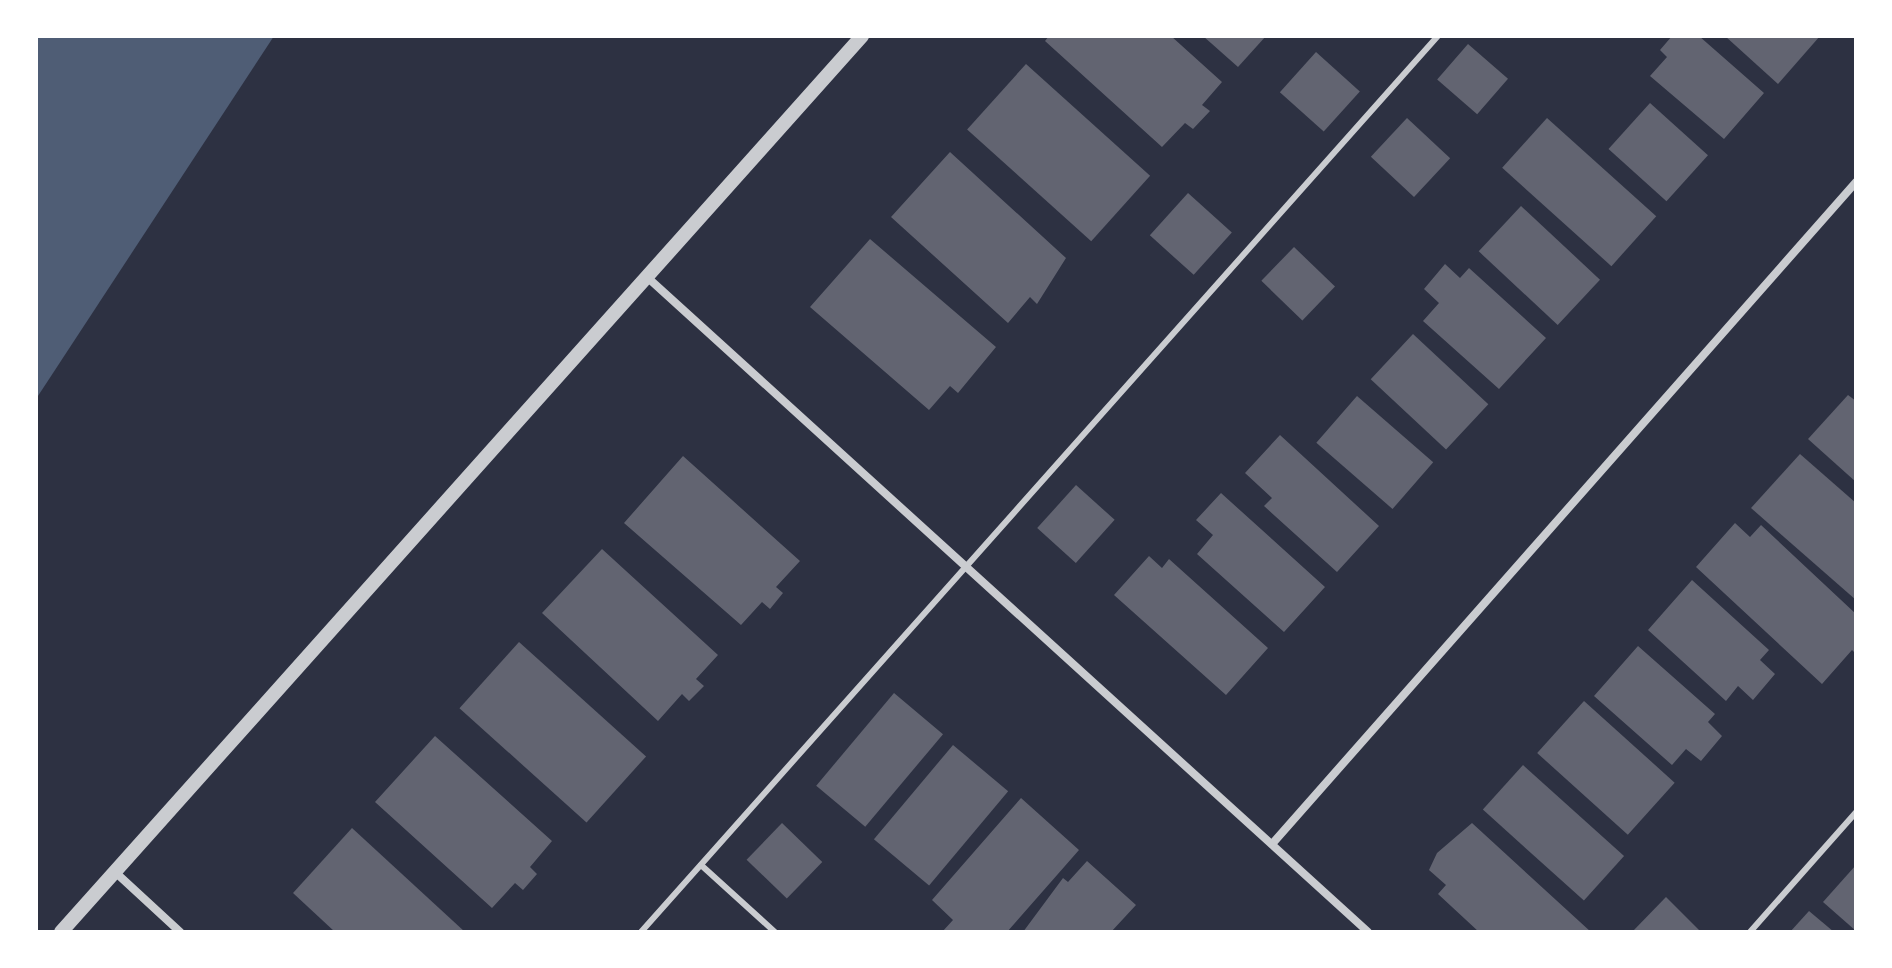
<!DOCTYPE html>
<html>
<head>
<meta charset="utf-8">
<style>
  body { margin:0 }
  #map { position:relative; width:1892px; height:968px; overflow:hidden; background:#2d3142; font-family:Karla,sans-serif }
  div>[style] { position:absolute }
  .water>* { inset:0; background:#4f5d75 }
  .building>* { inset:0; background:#626471; transform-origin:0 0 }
  .service>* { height:6px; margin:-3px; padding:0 3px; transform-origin:3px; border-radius:3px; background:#caccd0 }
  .minor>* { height:8px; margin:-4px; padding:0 4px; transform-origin:4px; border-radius:4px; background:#caccd0 }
  .tertiary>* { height:14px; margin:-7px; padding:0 7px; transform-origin:7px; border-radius:7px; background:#caccd0 }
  span { translate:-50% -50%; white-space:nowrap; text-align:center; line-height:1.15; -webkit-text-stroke:8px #fff; paint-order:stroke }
  .frame { position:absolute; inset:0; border:38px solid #fff; pointer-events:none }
</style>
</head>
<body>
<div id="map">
  <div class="water">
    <i style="clip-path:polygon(36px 36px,274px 36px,36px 399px)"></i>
  </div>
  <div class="building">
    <i style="clip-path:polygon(1049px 36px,1171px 36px,1222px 82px,1202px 105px,1210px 111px,1193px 129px,1185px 123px,1162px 147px,1045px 41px)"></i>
    <i style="clip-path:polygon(1203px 36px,1266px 36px,1238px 67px)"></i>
    <i style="clip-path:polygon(1672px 36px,1699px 36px,1764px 93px,1724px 139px,1650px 76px,1667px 57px,1660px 50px)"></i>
    <i style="clip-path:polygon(1725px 36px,1820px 36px,1778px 84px)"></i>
    <i style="left:1468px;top:44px;width:53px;height:47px;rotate:41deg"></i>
    <i style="left:1316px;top:52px;width:59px;height:54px;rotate:42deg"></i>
    <i style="left:1026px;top:64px;width:167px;height:88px;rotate:42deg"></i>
    <i style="left:1650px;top:103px;width:78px;height:62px;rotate:42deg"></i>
    <i style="left:1407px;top:118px;width:59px;height:53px;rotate:43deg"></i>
    <i style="left:1547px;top:118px;width:147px;height:67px;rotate:42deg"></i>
    <i style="clip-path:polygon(950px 152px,1066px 258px,1037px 304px,1030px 297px,1008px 323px,891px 217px)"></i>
    <i style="left:1188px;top:193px;width:59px;height:57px;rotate:42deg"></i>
    <i style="left:1521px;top:206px;width:108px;height:62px;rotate:43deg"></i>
    <i style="clip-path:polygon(870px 239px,996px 347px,958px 393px,950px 386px,929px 410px,810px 307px)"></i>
    <i style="left:1294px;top:247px;width:57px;height:47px;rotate:44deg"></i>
    <i style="clip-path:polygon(1445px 264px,1460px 278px,1469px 268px,1546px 338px,1499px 389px,1423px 321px,1439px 303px,1424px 289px)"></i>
    <i style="left:1413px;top:334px;width:103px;height:62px;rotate:43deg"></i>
    <i style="clip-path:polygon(1848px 395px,1856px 401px,1856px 482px,1808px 439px)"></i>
    <i style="left:1357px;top:396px;width:101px;height:62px;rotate:41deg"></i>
    <i style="clip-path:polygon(1280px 435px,1379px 526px,1337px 572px,1264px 506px,1272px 498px,1245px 473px)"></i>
    <i style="clip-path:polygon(1800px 454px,1856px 503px,1856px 600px,1751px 508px)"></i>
    <i style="clip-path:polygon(683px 456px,800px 561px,776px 587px,783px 593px,770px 609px,762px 602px,741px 625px,624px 523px)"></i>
    <i style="left:1076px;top:485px;width:52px;height:58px;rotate:42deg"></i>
    <i style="clip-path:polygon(1221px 493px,1325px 587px,1284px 632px,1197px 554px,1213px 535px,1196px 520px)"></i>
    <i style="clip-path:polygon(1735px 523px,1750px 537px,1761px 525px,1856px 614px,1856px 654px,1852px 650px,1822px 684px,1696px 567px)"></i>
    <i style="clip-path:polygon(602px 549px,718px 655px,696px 679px,704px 686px,689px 701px,682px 694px,658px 721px,542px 613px)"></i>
    <i style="clip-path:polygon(1149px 556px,1162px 568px,1169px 559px,1268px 648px,1226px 695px,1114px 595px)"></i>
    <i style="clip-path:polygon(1692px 580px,1769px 650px,1760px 660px,1775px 674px,1753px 700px,1738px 686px,1726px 701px,1648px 630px)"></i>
    <i style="left:519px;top:642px;width:171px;height:89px;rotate:42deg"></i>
    <i style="clip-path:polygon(1638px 646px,1715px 714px,1708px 722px,1722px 736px,1701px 761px,1686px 749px,1672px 765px,1594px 696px)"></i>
    <i style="left:894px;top:693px;width:64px;height:121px;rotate:40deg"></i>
    <i style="left:1584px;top:701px;width:122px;height:70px;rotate:42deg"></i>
    <i style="clip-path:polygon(435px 736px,552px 841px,530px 867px,537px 874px,523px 890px,515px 883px,492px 908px,375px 802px)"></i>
    <i style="left:953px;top:745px;width:72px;height:123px;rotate:40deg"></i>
    <i style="left:1523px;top:765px;width:136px;height:60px;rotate:42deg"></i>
    <i style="clip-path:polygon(1021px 798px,1079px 850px,1007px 932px,942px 932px,953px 920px,932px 900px)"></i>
    <i style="left:782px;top:823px;width:56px;height:51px;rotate:44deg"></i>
    <i style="clip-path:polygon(1472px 823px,1591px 932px,1479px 932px,1438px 894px,1446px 885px,1429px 870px,1437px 853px)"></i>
    <i style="clip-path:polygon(352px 828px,465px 932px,335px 932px,293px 893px)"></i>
    <i style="clip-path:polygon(1087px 861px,1136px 905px,1111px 932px,1023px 932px,1063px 878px,1068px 882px)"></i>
    <i style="clip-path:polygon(1856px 865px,1856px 931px,1823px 902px)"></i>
    <i style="clip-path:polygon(1666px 897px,1701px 932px,1632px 932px)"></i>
    <i style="clip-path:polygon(1809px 911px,1834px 932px,1790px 932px)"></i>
  </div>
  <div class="service">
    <i style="left:701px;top:865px;width:100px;rotate:42.2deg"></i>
    <i style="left:641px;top:932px;width:1199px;rotate:-48.35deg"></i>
    <i style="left:1750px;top:932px;width:160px;rotate:-48.5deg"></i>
  </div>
  <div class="minor">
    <i style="left:647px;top:277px;width:974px;rotate:42.25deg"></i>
    <i style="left:1272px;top:844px;width:883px;rotate:-48.58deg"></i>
    <i style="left:114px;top:871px;width:90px;rotate:42.7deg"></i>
  </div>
  <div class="tertiary">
    <i style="left:61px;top:932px;width:1202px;rotate:-48.2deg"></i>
  </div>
  <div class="frame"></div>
</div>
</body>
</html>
